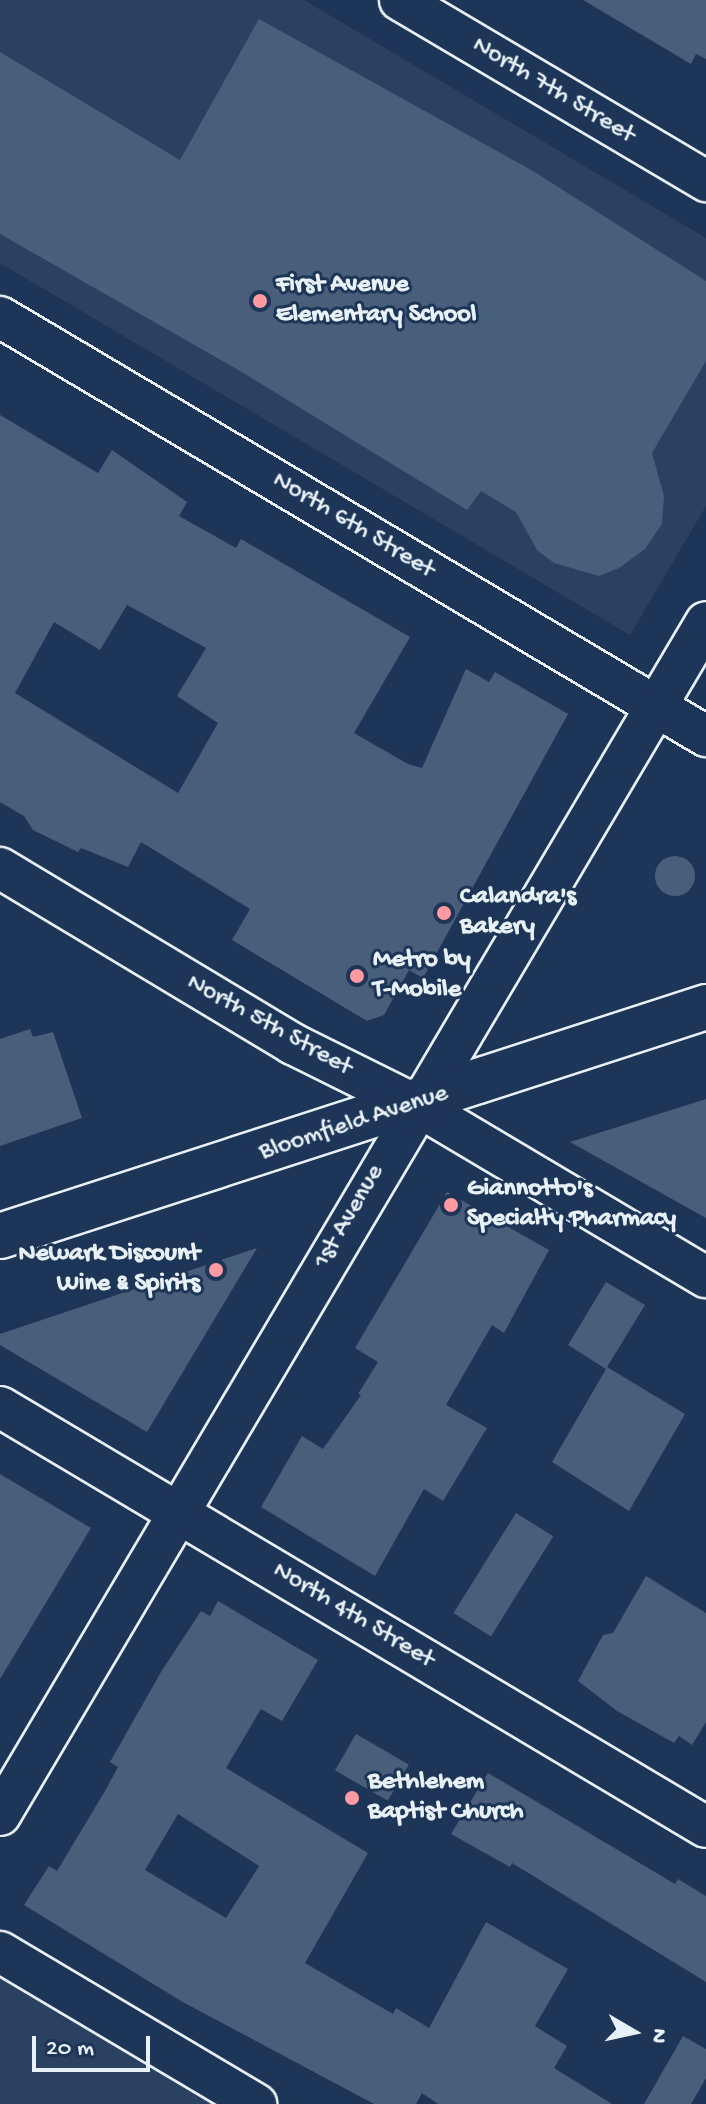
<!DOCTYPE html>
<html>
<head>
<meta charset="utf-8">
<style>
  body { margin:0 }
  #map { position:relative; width:706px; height:2104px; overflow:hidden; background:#1d3557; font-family:"Gochi Hand",sans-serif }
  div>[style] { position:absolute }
  .built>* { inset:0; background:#2a4162 }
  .building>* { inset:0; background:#495e7a; transform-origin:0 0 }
  .round { border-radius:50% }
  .roads { filter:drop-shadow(2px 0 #e8f1f8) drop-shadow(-2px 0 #e8f1f8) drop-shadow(0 2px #e8f1f8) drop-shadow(0 -2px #e8f1f8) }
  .minor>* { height:40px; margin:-20px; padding:0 20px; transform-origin:20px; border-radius:20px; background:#1d3557 }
  .primary>* { height:44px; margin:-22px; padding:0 22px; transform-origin:22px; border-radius:22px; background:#1d3557 }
  .dots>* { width:22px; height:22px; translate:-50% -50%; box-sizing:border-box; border:4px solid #1d3557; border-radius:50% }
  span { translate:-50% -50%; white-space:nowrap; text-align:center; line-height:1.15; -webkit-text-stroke:6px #1d3557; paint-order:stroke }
  .street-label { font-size:26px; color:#e8f1f8 }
  .poi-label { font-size:26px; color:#e8f1f8; font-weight:700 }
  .left { translate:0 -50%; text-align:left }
  .right { translate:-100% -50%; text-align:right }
  .north { position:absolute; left:594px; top:1992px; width:80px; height:80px; -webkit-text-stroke:6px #1d3557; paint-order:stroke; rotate:99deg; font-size:22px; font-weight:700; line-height:32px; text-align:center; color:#e8f1f8 }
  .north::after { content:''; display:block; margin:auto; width:28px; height:36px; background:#e8f1f8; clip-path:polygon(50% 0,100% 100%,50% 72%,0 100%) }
  .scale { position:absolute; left:32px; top:2036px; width:118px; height:36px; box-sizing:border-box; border:4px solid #e8f1f8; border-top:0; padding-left:10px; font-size:24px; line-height:28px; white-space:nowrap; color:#e8f1f8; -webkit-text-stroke:6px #1d3557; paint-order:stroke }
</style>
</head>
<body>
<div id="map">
  <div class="built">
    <i style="clip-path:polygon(0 0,304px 0,706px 238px,706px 506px,630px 635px,0 263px)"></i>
    <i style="clip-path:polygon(0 1961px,241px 2104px,0 2104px)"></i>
  </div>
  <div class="building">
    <i style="clip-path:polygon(583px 0,706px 0,706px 59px,696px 54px,691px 64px)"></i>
    <i style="clip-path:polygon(259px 19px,533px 171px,706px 281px,706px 361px,652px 453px,664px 496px,662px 524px,645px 549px,619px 568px,599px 576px,554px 563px,537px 550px,516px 512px,481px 491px,467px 510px,240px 371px,0 234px,0 52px,180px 160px)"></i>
    <i style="clip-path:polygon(evenodd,0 415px,98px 473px,112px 450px,187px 502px,179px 516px,236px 548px,241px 539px,410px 637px,354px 733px,408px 764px,422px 768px,466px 669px,489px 682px,495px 672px,568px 714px,423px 978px,409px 970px,384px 1015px,367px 1021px,232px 940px,250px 909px,141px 842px,128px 867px,81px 848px,78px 852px,33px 830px,24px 816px,0 802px,0 415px,127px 605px,206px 648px,177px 696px,218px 723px,178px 793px,15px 693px,54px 622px,100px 650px,127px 605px)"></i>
    <i class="round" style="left:655px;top:856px;width:40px;height:40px"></i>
    <i style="clip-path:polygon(30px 1029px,33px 1037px,53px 1032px,82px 1118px,0 1146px,0 1039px)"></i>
    <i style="clip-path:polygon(706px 1099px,706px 1218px,570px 1142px)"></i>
    <i style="clip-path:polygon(447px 1192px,549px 1250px,504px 1333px,492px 1325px,446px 1405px,487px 1428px,443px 1501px,424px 1489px,375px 1576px,261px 1507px,302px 1436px,323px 1449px,361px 1395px,358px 1394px,378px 1362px,355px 1348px)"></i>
    <i style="clip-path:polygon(257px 1248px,147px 1432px,0 1345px,0 1334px)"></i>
    <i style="clip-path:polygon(606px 1282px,645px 1305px,607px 1367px,685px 1414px,629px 1511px,552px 1462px,606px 1369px,568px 1345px)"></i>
    <i style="clip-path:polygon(0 1474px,91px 1528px,0 1679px)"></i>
    <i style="left:516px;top:1513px;width:44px;height:118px;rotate:32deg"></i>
    <i style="clip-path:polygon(646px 1576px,706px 1613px,706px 1722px,692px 1745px,679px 1736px,674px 1743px,617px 1711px,578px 1681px,603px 1635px,613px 1633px)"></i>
    <i style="clip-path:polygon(evenodd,218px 1601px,318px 1660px,282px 1721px,261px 1709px,226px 1768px,368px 1853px,305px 1963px,393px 2014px,396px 2008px,429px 2028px,486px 1922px,568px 1969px,535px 2026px,567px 2046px,554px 2068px,612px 2104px,438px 2104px,422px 2093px,416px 2104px,374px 2104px,181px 2001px,24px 1905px,49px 1866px,57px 1871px,105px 1791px,118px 1767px,110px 1762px,161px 1672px,201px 1611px,210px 1616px,218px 1601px,178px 1814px,259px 1866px,226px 1918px,145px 1870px,178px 1814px)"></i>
    <i style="left:356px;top:1734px;width:61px;height:42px;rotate:30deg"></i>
    <i style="clip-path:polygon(488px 1773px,675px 1884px,678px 1879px,706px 1896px,706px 1982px,512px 1863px,510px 1867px,451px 1834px)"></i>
    <i style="clip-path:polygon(683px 2036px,706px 2049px,706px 2078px,691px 2104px,644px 2104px)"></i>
  </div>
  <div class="roads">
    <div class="minor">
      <i style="left:400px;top:0;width:356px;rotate:30.6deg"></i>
      <i style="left:0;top:317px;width:821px;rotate:30.69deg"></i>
      <i style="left:0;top:868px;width:342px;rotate:31deg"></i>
      <i style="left:293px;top:1044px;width:137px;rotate:26.4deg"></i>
      <i style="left:416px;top:1105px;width:337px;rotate:30.7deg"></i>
      <i style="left:0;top:1407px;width:821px;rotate:30.75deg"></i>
      <i style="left:0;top:1815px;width:1386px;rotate:-59.38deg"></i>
      <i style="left:0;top:1952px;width:298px;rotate:30.7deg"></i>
    </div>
    <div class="primary">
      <i style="left:0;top:1236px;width:742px;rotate:-17.97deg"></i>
    </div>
  </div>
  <div class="dots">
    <i style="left:260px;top:301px;background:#ff9aa2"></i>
    <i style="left:444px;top:913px;background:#ff9aa2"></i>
    <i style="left:357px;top:976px;background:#ff9aa2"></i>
    <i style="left:451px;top:1205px;background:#ff9aa2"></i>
    <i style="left:216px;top:1270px;background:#ff9aa2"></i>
    <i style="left:352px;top:1798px;background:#ff9aa2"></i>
  </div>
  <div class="street-label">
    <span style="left:553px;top:91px;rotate:31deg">North 7th Street</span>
    <span style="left:353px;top:526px;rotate:31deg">North 6th Street</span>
    <span style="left:269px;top:1026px;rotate:29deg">North 5th Street</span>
    <span style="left:354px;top:1124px;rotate:-18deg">Bloomfield Avenue</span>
    <span style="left:350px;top:1217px;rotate:-60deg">1st Avenue</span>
    <span style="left:353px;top:1616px;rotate:31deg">North 4th Street</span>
  </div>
  <div class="poi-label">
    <span class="left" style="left:276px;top:301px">First Avenue<br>Elementary School</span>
    <span class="left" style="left:460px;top:913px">Calandra's<br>Bakery</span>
    <span class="left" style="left:373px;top:976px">Metro by<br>T-Mobile</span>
    <span class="left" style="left:467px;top:1205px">Giannotto's<br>Specialty Pharmacy</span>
    <span class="right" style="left:200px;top:1270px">Newark Discount<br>Wine &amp; Spirits</span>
    <span class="left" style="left:368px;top:1798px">Bethlehem<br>Baptist Church</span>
  </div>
  <div class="north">N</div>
  <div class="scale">20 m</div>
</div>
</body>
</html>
